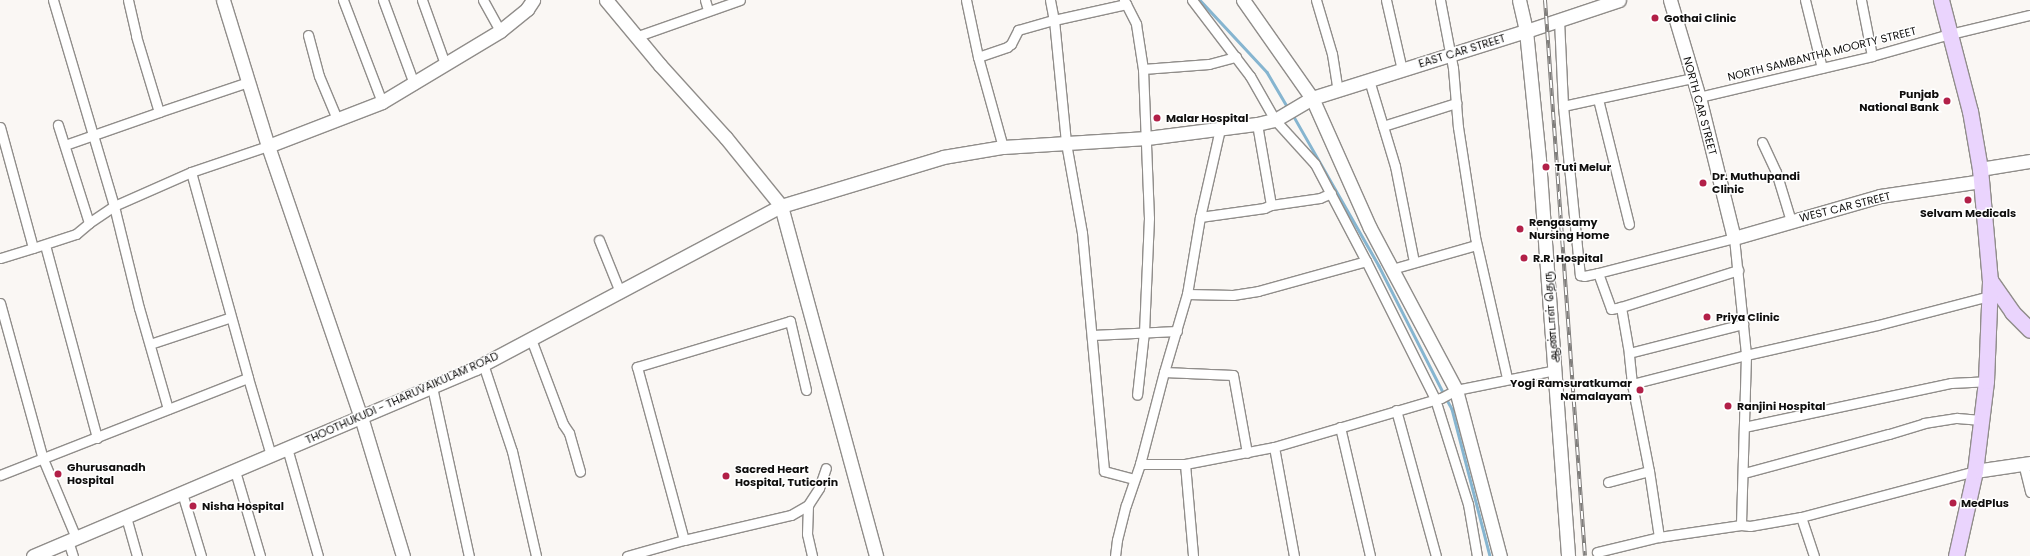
<!DOCTYPE html>
<html>
<head>
<meta charset="utf-8">
<style>
  body { margin:0 }
  #map { position:relative; width:2030px; height:556px; overflow:hidden; background:#faf7f4; font-family:Poppins,"Noto Sans Tamil",sans-serif }
  div>[style] { position:absolute }
  .stream>* { height:2.5px; margin:-1.25px; padding:0 1.25px; transform-origin:1.25px; border-radius:1.25px; background:#86b5d0 }
  .roads { filter:drop-shadow(1px 0 #908d8a) drop-shadow(-1px 0 #908d8a) drop-shadow(0 1px #908d8a) drop-shadow(0 -1px #908d8a) }
  .street>* { height:9px; margin:-4.5px; padding:0 4.5px; transform-origin:4.5px; border-radius:4.5px; background:#fff }
  .secondary>* { height:13px; margin:-6.5px; padding:0 6.5px; transform-origin:6.5px; border-radius:6.5px; background:#fff }
  .primary>* { height:15px; margin:-7.5px; padding:0 7.5px; transform-origin:7.5px; border-radius:7.5px; background:#ead4fd }
  .rail>* { height:4px; margin-top:-2px; transform-origin:0; background:repeating-linear-gradient(90deg,#fff 0 8px,#7f7d7b 0 16px); box-sizing:border-box; border-block:1px solid #7f7d7b }
  .dots>* { width:11px; height:11px; translate:-50% -50%; box-sizing:border-box; border:2px solid #fff; border-radius:50% }
  span { translate:-50% -50%; white-space:nowrap; text-align:center; line-height:1.15; -webkit-text-stroke:3px #fff; paint-order:stroke }
  .poi-label { font-size:11px; color:#0f0e0d; font-weight:700 }
  .left { translate:0 -50%; text-align:left }
  .right { translate:-100% -50%; text-align:right }
  .street-label { font-size:11px; color:#0f0e0d }
</style>
</head>
<body>
<div id="map">
  <div class="stream">
    <i style="left:1200px;top:0;width:98px;rotate:47.1deg"></i>
    <i style="left:1267px;top:72px;width:42px;rotate:59.7deg"></i>
    <i style="left:1293px;top:115px;width:174px;rotate:60.3deg"></i>
    <i style="left:1379px;top:266px;width:144px;rotate:63.1deg"></i>
    <i style="left:1446px;top:398px;width:13px;rotate:61deg"></i>
    <i style="left:1452px;top:409px;width:152px;rotate:75.5deg"></i>
  </div>
  <div class="roads">
    <div class="street">
      <i style="left:53px;top:0;width:215px;rotate:73.5deg"></i>
      <i style="left:114px;top:206px;width:30px;rotate:146deg"></i>
      <i style="left:128px;top:0;width:37px;rotate:77deg"></i>
      <i style="left:136px;top:36px;width:79px;rotate:73.2deg"></i>
      <i style="left:159px;top:112px;width:94px;rotate:-18.6deg"></i>
      <i style="left:343px;top:0;width:109px;rotate:69.1deg"></i>
      <i style="left:383px;top:0;width:90px;rotate:69.7deg"></i>
      <i style="left:422px;top:0;width:68px;rotate:70.2deg"></i>
      <i style="left:483px;top:0;width:35px;rotate:61deg"></i>
      <i style="left:705px;top:0;width:10px;rotate:73deg"></i>
      <i style="left:966px;top:0;width:58px;rotate:78.1deg"></i>
      <i style="left:978px;top:57px;width:93px;rotate:74.5deg"></i>
      <i style="left:1050px;top:0;width:20px;rotate:79deg"></i>
      <i style="left:1054px;top:20px;width:124px;rotate:84.4deg"></i>
      <i style="left:1066px;top:143px;width:91px;rotate:79.9deg"></i>
      <i style="left:1082px;top:233px;width:239px;rotate:84.7deg"></i>
      <i style="left:1104px;top:471px;width:31px;rotate:15deg"></i>
      <i style="left:1124px;top:0;width:27px;rotate:63deg"></i>
      <i style="left:1136px;top:24px;width:46px;rotate:81.2deg"></i>
      <i style="left:1143px;top:69px;width:149px;rotate:87.7deg"></i>
      <i style="left:1149px;top:218px;width:114px;rotate:92.5deg"></i>
      <i style="left:1144px;top:332px;width:63px;rotate:96.3deg"></i>
      <i style="left:1192px;top:0;width:96px;rotate:52.7deg"></i>
      <i style="left:1250px;top:76px;width:51px;rotate:60.4deg"></i>
      <i style="left:1275px;top:120px;width:59px;rotate:47.7deg"></i>
      <i style="left:1315px;top:164px;width:110px;rotate:62.3deg"></i>
      <i style="left:1366px;top:261px;width:154px;rotate:63.4deg"></i>
      <i style="left:1435px;top:399px;width:110px;rotate:72.6deg"></i>
      <i style="left:1468px;top:504px;width:53px;rotate:80.2deg"></i>
      <i style="left:1316px;top:0;width:56px;rotate:73.5deg"></i>
      <i style="left:1332px;top:54px;width:36px;rotate:81deg"></i>
      <i style="left:1386px;top:0;width:72px;rotate:77.1deg"></i>
      <i style="left:1440px;top:0;width:69px;rotate:79.2deg"></i>
      <i style="left:1453px;top:68px;width:59px;rotate:85.2deg"></i>
      <i style="left:1458px;top:127px;width:111px;rotate:81.2deg"></i>
      <i style="left:1475px;top:237px;width:145px;rotate:77.2deg"></i>
      <i style="left:1805px;top:0;width:70px;rotate:76deg"></i>
      <i style="left:1861px;top:0;width:57px;rotate:78.9deg"></i>
      <i style="left:1559px;top:20px;width:86px;rotate:87.3deg"></i>
      <i style="left:1563px;top:106px;width:170px;rotate:84.3deg"></i>
      <i style="left:1580px;top:275px;width:4px;rotate:14deg"></i>
      <i style="left:1584px;top:276px;width:14px;rotate:-12deg"></i>
      <i style="left:1598px;top:273px;width:140px;rotate:-14.4deg"></i>
      <i style="left:1734px;top:238px;width:118px;rotate:84.1deg"></i>
      <i style="left:1746px;top:355px;width:170px;rotate:91.7deg"></i>
      <i style="left:1741px;top:525px;width:83px;rotate:171.7deg"></i>
      <i style="left:1659px;top:537px;width:64px;rotate:166.4deg"></i>
      <i style="left:308px;top:35px;width:42px;rotate:75deg"></i>
      <i style="left:319px;top:76px;width:47px;rotate:67.3deg"></i>
      <i style="left:638px;top:36px;width:108px;rotate:-19.4deg"></i>
      <i style="left:978px;top:57px;width:31px;rotate:-19deg"></i>
      <i style="left:1007px;top:47px;width:5px;rotate:-37deg"></i>
      <i style="left:1011px;top:44px;width:16px;rotate:-63deg"></i>
      <i style="left:1018px;top:30px;width:37px;rotate:-16deg"></i>
      <i style="left:1054px;top:20px;width:74px;rotate:-12.5deg"></i>
      <i style="left:1143px;top:69px;width:66px;rotate:-4.3deg"></i>
      <i style="left:1209px;top:64px;width:28px;rotate:-15deg"></i>
      <i style="left:1369px;top:80px;width:90px;rotate:73.2deg"></i>
      <i style="left:1395px;top:166px;width:98px;rotate:78.8deg"></i>
      <i style="left:1699px;top:97px;width:178px;rotate:-13.3deg"></i>
      <i style="left:1872px;top:56px;width:81px;rotate:-15.8deg"></i>
      <i style="left:1950px;top:34px;width:82px;rotate:-13.4deg"></i>
      <i style="left:1598px;top:99px;width:129px;rotate:76.1deg"></i>
      <i style="left:1563px;top:106px;width:133px;rotate:-12.2deg"></i>
      <i style="left:1257px;top:124px;width:82px;rotate:80.2deg"></i>
      <i style="left:1383px;top:126px;width:77px;rotate:-17.5deg"></i>
      <i style="left:0;top:127px;width:125px;rotate:74.7deg"></i>
      <i style="left:33px;top:248px;width:34px;rotate:163deg"></i>
      <i style="left:1762px;top:142px;width:33px;rotate:65deg"></i>
      <i style="left:1776px;top:172px;width:51px;rotate:73deg"></i>
      <i style="left:65px;top:145px;width:100px;rotate:-19.3deg"></i>
      <i style="left:191px;top:172px;width:214px;rotate:74.5deg"></i>
      <i style="left:248px;top:378px;width:80px;rotate:73.4deg"></i>
      <i style="left:1200px;top:217px;width:65px;rotate:-8deg"></i>
      <i style="left:1264px;top:208px;width:8px;rotate:-23deg"></i>
      <i style="left:1271px;top:205px;width:49px;rotate:-8.1deg"></i>
      <i style="left:1320px;top:198px;width:12px;rotate:-24deg"></i>
      <i style="left:599px;top:240px;width:56px;rotate:68deg"></i>
      <i style="left:45px;top:245px;width:200px;rotate:74.9deg"></i>
      <i style="left:33px;top:248px;width:45px;rotate:-18deg"></i>
      <i style="left:76px;top:234px;width:17px;rotate:-40deg"></i>
      <i style="left:89px;top:223px;width:103px;rotate:-107.6deg"></i>
      <i style="left:1392px;top:269px;width:87px;rotate:-15.9deg"></i>
      <i style="left:1598px;top:273px;width:38px;rotate:70deg"></i>
      <i style="left:1611px;top:309px;width:10px;rotate:-11deg"></i>
      <i style="left:1187px;top:294px;width:46px;rotate:1.2deg"></i>
      <i style="left:1233px;top:295px;width:25px;rotate:-9deg"></i>
      <i style="left:1258px;top:291px;width:112px;rotate:-15.5deg"></i>
      <i style="left:0;top:303px;width:162px;rotate:74.6deg"></i>
      <i style="left:43px;top:459px;width:86px;rotate:67.3deg"></i>
      <i style="left:1092px;top:335px;width:85px;rotate:-2.7deg"></i>
      <i style="left:531px;top:339px;width:91px;rotate:69.4deg"></i>
      <i style="left:563px;top:424px;width:11px;rotate:56deg"></i>
      <i style="left:569px;top:433px;width:40px;rotate:74deg"></i>
      <i style="left:150px;top:344px;width:85px;rotate:-18.4deg"></i>
      <i style="left:1629px;top:353px;width:118px;rotate:-14.3deg"></i>
      <i style="left:483px;top:364px;width:92px;rotate:71.6deg"></i>
      <i style="left:512px;top:451px;width:108px;rotate:77.1deg"></i>
      <i style="left:1164px;top:372px;width:81px;rotate:-73.6deg"></i>
      <i style="left:1187px;top:294px;width:78px;rotate:-80.4deg"></i>
      <i style="left:1200px;top:217px;width:90px;rotate:-77.2deg"></i>
      <i style="left:1632px;top:384px;width:118px;rotate:-14.3deg"></i>
      <i style="left:1746px;top:355px;width:135px;rotate:-12.8deg"></i>
      <i style="left:1878px;top:325px;width:115px;rotate:-14.6deg"></i>
      <i style="left:432px;top:387px;width:173px;rotate:77.7deg"></i>
      <i style="left:806px;top:390px;width:71px;rotate:-103.1deg"></i>
      <i style="left:790px;top:321px;width:160px;rotate:163.3deg"></i>
      <i style="left:637px;top:367px;width:179px;rotate:74.8deg"></i>
      <i style="left:684px;top:540px;width:110px;rotate:-13.2deg"></i>
      <i style="left:791px;top:515px;width:20px;rotate:-30deg"></i>
      <i style="left:808px;top:505px;width:20px;rotate:-57deg"></i>
      <i style="left:819px;top:488px;width:21px;rotate:-71deg"></i>
      <i style="left:168px;top:409px;width:105px;rotate:-106deg"></i>
      <i style="left:139px;top:308px;width:105px;rotate:-103.8deg"></i>
      <i style="left:114px;top:206px;width:84px;rotate:-23.8deg"></i>
      <i style="left:191px;top:172px;width:81px;rotate:-18.7deg"></i>
      <i style="left:1396px;top:410px;width:151px;rotate:74.7deg"></i>
      <i style="left:1340px;top:427px;width:132px;rotate:76.9deg"></i>
      <i style="left:1744px;top:427px;width:212px;rotate:-12deg"></i>
      <i style="left:1951px;top:383px;width:35px;rotate:-3deg"></i>
      <i style="left:1274px;top:447px;width:174px;rotate:-16.4deg"></i>
      <i style="left:1441px;top:398px;width:17px;rotate:-28deg"></i>
      <i style="left:1456px;top:390px;width:101px;rotate:-11.4deg"></i>
      <i style="left:287px;top:448px;width:112px;rotate:74deg"></i>
      <i style="left:2023px;top:463px;width:30px;rotate:76deg"></i>
      <i style="left:1140px;top:464px;width:95px;rotate:-75.4deg"></i>
      <i style="left:1164px;top:372px;width:69px;rotate:2.5deg"></i>
      <i style="left:1233px;top:375px;width:79px;rotate:79.8deg"></i>
      <i style="left:1185px;top:464px;width:92px;rotate:85deg"></i>
      <i style="left:235px;top:471px;width:89px;rotate:73.6deg"></i>
      <i style="left:1649px;top:471px;width:67px;rotate:81.4deg"></i>
      <i style="left:1744px;top:473px;width:150px;rotate:-15.1deg"></i>
      <i style="left:1889px;top:434px;width:37px;rotate:-17deg"></i>
      <i style="left:1924px;top:423px;width:33px;rotate:-9deg"></i>
      <i style="left:1957px;top:418px;width:24px;rotate:5deg"></i>
      <i style="left:0;top:475px;width:266px;rotate:-21.4deg"></i>
      <i style="left:1608px;top:482px;width:42px;rotate:-15deg"></i>
      <i style="left:1649px;top:471px;width:89px;rotate:-101.1deg"></i>
      <i style="left:1632px;top:384px;width:31px;rotate:-96deg"></i>
      <i style="left:1629px;top:353px;width:47px;rotate:-99.9deg"></i>
      <i style="left:1621px;top:307px;width:123px;rotate:-17.5deg"></i>
      <i style="left:182px;top:493px;width:66px;rotate:73.2deg"></i>
      <i style="left:808px;top:505px;width:29px;rotate:92deg"></i>
      <i style="left:807px;top:534px;width:23px;rotate:77deg"></i>
      <i style="left:126px;top:517px;width:41px;rotate:74.2deg"></i>
      <i style="left:1801px;top:517px;width:41px;rotate:71.6deg"></i>
      <i style="left:1741px;top:525px;width:9px;rotate:6deg"></i>
      <i style="left:1750px;top:526px;width:52px;rotate:-10deg"></i>
      <i style="left:1801px;top:517px;width:180px;rotate:-14.8deg"></i>
      <i style="left:68px;top:541px;width:16px;rotate:72deg"></i>
      <i style="left:627px;top:556px;width:59px;rotate:-15.7deg"></i>
      <i style="left:1115px;top:556px;width:16px;rotate:-83deg"></i>
      <i style="left:1117px;top:540px;width:36px;rotate:-76deg"></i>
      <i style="left:1126px;top:505px;width:43px;rotate:-71.1deg"></i>
      <i style="left:1140px;top:464px;width:45px"></i>
      <i style="left:1185px;top:464px;width:91px;rotate:-10.8deg"></i>
      <i style="left:1274px;top:447px;width:111px;rotate:79.6deg"></i>
    </div>
    <div class="secondary">
      <i style="left:223px;top:0;width:153px;rotate:72.9deg"></i>
      <i style="left:268px;top:146px;width:287px;rotate:71.1deg"></i>
      <i style="left:361px;top:417px;width:145px;rotate:73.2deg"></i>
      <i style="left:606px;top:0;width:85px;rotate:50.3deg"></i>
      <i style="left:660px;top:65px;width:98px;rotate:47.9deg"></i>
      <i style="left:726px;top:138px;width:87px;rotate:51deg"></i>
      <i style="left:781px;top:206px;width:363px;rotate:74.8deg"></i>
      <i style="left:1243px;top:0;width:120px;rotate:54.9deg"></i>
      <i style="left:1312px;top:98px;width:142px;rotate:66deg"></i>
      <i style="left:1370px;top:228px;width:183px;rotate:62deg"></i>
      <i style="left:1456px;top:390px;width:172px;rotate:75.2deg"></i>
      <i style="left:1519px;top:0;width:32px;rotate:77deg"></i>
      <i style="left:1526px;top:31px;width:130px;rotate:84.2deg"></i>
      <i style="left:1539px;top:160px;width:397px;rotate:85.8deg"></i>
      <i style="left:1670px;top:0;width:101px;rotate:73.4deg"></i>
      <i style="left:1699px;top:97px;width:145px;rotate:76.1deg"></i>
      <i style="left:1734px;top:238px;width:152px;rotate:-16deg"></i>
      <i style="left:1880px;top:196px;width:102px;rotate:-8.4deg"></i>
      <i style="left:268px;top:146px;width:122px;rotate:-21.1deg"></i>
      <i style="left:382px;top:102px;width:138px;rotate:-31deg"></i>
      <i style="left:500px;top:31px;width:35px;rotate:-39deg"></i>
      <i style="left:527px;top:9px;width:11px;rotate:-56deg"></i>
      <i style="left:1980px;top:169px;width:51px;rotate:-9.1deg"></i>
      <i style="left:1975px;top:471px;width:56px;rotate:-8.3deg"></i>
      <i style="left:33px;top:556px;width:481px;rotate:-23deg"></i>
      <i style="left:476px;top:368px;width:345px;rotate:-28deg"></i>
      <i style="left:781px;top:206px;width:169px;rotate:-16.8deg"></i>
      <i style="left:943px;top:157px;width:61px;rotate:-9.5deg"></i>
      <i style="left:1003px;top:147px;width:144px;rotate:-3.6deg"></i>
      <i style="left:1147px;top:138px;width:111px;rotate:-7.3deg"></i>
      <i style="left:1257px;top:124px;width:18px;rotate:-13deg"></i>
      <i style="left:1275px;top:120px;width:43px;rotate:-30.7deg"></i>
      <i style="left:1312px;top:98px;width:224px;rotate:-17.4deg"></i>
      <i style="left:1526px;top:31px;width:98px;rotate:-18.4deg"></i>
    </div>
    <div class="primary">
      <i style="left:1941px;top:0;width:115px;rotate:75.4deg"></i>
      <i style="left:1970px;top:111px;width:59px;rotate:80.2deg"></i>
      <i style="left:1980px;top:169px;width:111px;rotate:84.9deg"></i>
      <i style="left:1990px;top:280px;width:39px;rotate:55deg"></i>
      <i style="left:2012px;top:312px;width:25px;rotate:45deg"></i>
      <i style="left:1956px;top:556px;width:87px;rotate:-77.4deg"></i>
      <i style="left:1975px;top:471px;width:91px;rotate:-83deg"></i>
      <i style="left:1986px;top:381px;width:101px;rotate:-87.7deg"></i>
    </div>
  </div>
  <div class="rail">
    <i style="left:1545px;top:0;width:557px;rotate:85.89deg"></i>
  </div>
  <div class="dots">
    <i style="left:1655px;top:18px;background:#b22048"></i>
    <i style="left:1947px;top:101px;background:#b22048"></i>
    <i style="left:1157px;top:118px;background:#b22048"></i>
    <i style="left:1546px;top:167px;background:#b22048"></i>
    <i style="left:1703px;top:183px;background:#b22048"></i>
    <i style="left:1968px;top:200px;background:#b22048"></i>
    <i style="left:1520px;top:229px;background:#b22048"></i>
    <i style="left:1524px;top:258px;background:#b22048"></i>
    <i style="left:1707px;top:317px;background:#b22048"></i>
    <i style="left:1640px;top:390px;background:#b22048"></i>
    <i style="left:1728px;top:406px;background:#b22048"></i>
    <i style="left:58px;top:474px;background:#b22048"></i>
    <i style="left:726px;top:476px;background:#b22048"></i>
    <i style="left:1953px;top:503px;background:#b22048"></i>
    <i style="left:193px;top:506px;background:#b22048"></i>
  </div>
  <div class="poi-label">
    <span class="left" style="left:1664px;top:18px">Gothai Clinic</span>
    <span class="right" style="left:1939px;top:101px">Punjab<br>National Bank</span>
    <span class="left" style="left:1166px;top:118px">Malar Hospital</span>
    <span class="left" style="left:1555px;top:167px">Tuti Melur</span>
    <span class="left" style="left:1712px;top:183px">Dr. Muthupandi<br>Clinic</span>
    <span style="left:1968px;top:213px">Selvam Medicals</span>
    <span class="left" style="left:1529px;top:229px">Rengasamy<br>Nursing Home</span>
    <span class="left" style="left:1533px;top:258px">R.R. Hospital</span>
    <span class="left" style="left:1716px;top:317px">Priya Clinic</span>
    <span class="right" style="left:1632px;top:390px">Yogi Ramsuratkumar<br>Namalayam</span>
    <span class="left" style="left:1737px;top:406px">Ranjini Hospital</span>
    <span class="left" style="left:67px;top:474px">Ghurusanadh<br>Hospital</span>
    <span class="left" style="left:735px;top:476px">Sacred Heart<br>Hospital, Tuticorin</span>
    <span class="left" style="left:1961px;top:503px">MedPlus</span>
    <span class="left" style="left:202px;top:506px">Nisha Hospital</span>
  </div>
  <div class="street-label">
    <span style="left:1462px;top:51px;rotate:-17deg">EAST CAR STREET</span>
    <span style="left:1822px;top:54px;rotate:-14deg">NORTH SAMBANTHA MOORTY STREET</span>
    <span style="left:1700px;top:106px;rotate:75deg">NORTH CAR STREET</span>
    <span style="left:1845px;top:207px;rotate:-14deg">WEST CAR STREET</span>
    <span style="left:1551px;top:317px;rotate:-94deg">ஆண்டாள் தெரு</span>
    <span style="left:402px;top:398px;rotate:-24deg">THOOTHUKUDI - THARUVAIKULAM ROAD</span>
  </div>
</div>
</body>
</html>
